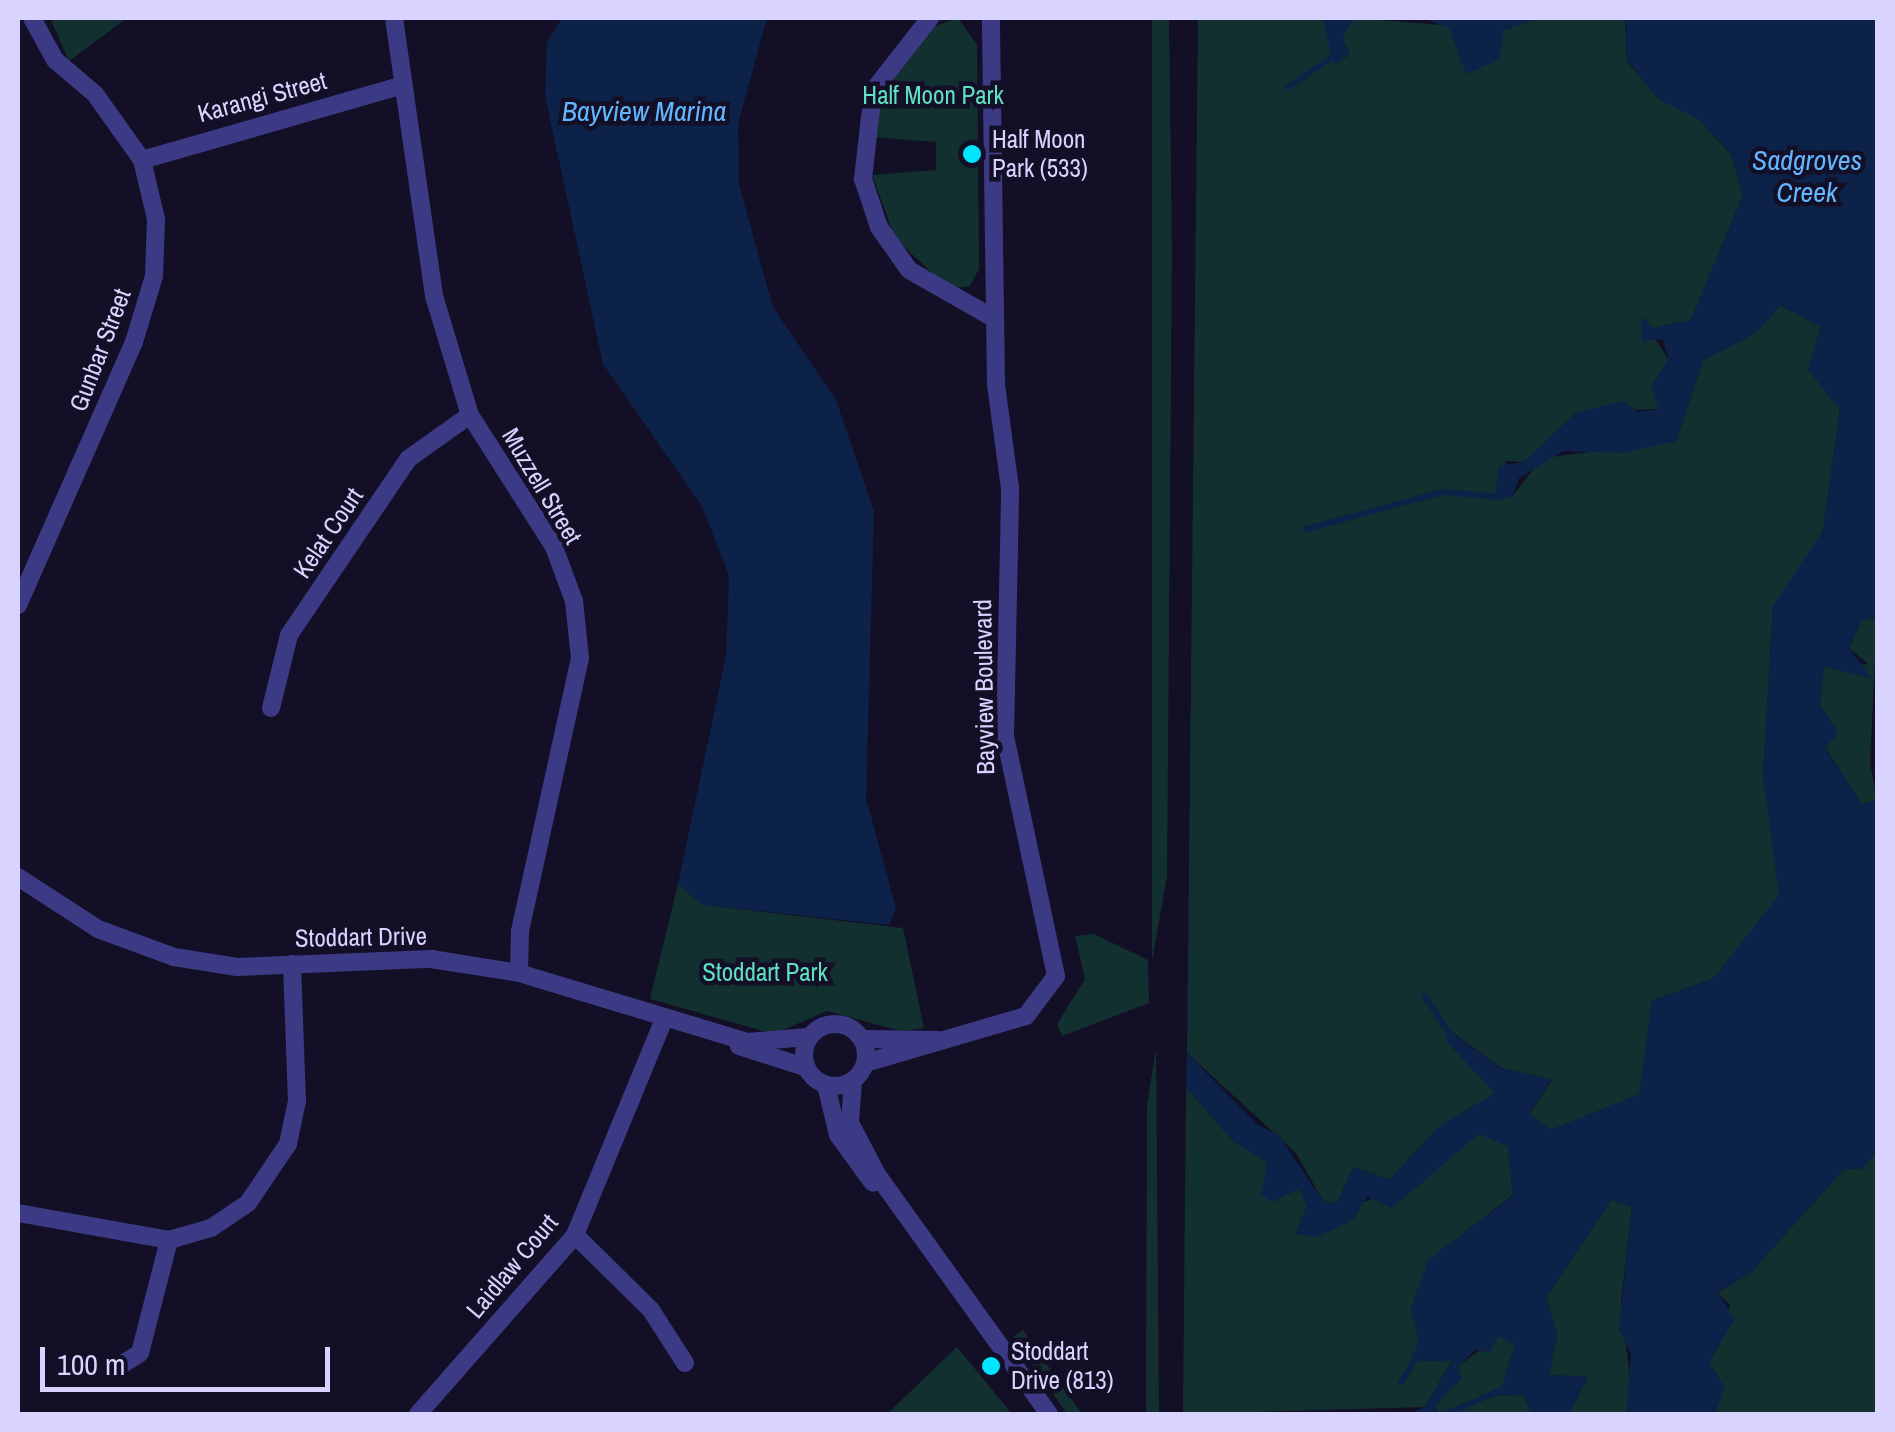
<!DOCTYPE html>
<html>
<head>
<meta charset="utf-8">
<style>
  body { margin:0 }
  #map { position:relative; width:1895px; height:1432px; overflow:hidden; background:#130f26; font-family:"Archivo Narrow",sans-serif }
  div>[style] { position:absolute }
  .green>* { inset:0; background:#12302f; transform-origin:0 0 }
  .water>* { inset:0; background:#0c2248 }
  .stream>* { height:6px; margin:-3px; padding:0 3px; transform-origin:3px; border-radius:3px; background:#0c2248 }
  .minor>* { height:18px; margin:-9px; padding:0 9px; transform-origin:9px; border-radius:9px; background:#3d3a85 }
  .minor>.ring { margin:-9px; padding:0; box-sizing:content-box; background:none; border:18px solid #3d3a85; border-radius:50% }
  .dots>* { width:28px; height:28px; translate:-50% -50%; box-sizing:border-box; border:5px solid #130f26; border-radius:50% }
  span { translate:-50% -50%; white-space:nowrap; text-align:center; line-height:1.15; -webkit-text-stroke:9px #130f26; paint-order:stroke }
  .park-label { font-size:25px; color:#5fe0c0 }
  .street-label { font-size:25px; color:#d9d4ff }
  .poi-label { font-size:25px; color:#d9d4ff }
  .left { translate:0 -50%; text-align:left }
  .water-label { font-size:28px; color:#62b6ff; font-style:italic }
  .frame { position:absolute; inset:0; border:20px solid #d9d4ff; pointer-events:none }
  .scale { position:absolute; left:40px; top:1347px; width:290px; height:45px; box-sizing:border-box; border:5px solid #d9d4ff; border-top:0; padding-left:12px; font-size:30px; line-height:35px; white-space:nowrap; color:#d9d4ff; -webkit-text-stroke:8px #130f26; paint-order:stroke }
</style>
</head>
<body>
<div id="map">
  <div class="green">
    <i style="clip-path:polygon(50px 18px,127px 18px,69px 61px)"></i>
    <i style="clip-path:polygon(958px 18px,977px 45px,979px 269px,970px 286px,949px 289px,895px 238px,872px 175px,936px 170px,936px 142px,872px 137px,885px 87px,932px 27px)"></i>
    <i style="clip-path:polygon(1152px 18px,1169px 18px,1172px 251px,1167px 876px,1152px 961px)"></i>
    <i style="clip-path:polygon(1198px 18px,1332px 18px,1323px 20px,1350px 55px,1342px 38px,1353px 18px,1504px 30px,1538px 18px,1625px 18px,1627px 61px,1659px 99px,1697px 118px,1731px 154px,1743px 195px,1691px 320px,1653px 328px,1642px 317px,1668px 359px,1659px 409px,1577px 412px,1524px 462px,1506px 461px,1503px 486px,1512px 497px,1542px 458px,1676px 441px,1703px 360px,1757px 332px,1780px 305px,1821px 327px,1808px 369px,1840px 409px,1823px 531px,1773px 606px,1763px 774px,1780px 895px,1714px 978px,1652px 1001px,1640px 1094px,1551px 1130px,1529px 1115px,1552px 1080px,1501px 1068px,1449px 1030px,1496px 1093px,1440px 1126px,1389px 1180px,1354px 1167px,1336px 1204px,1323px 1201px,1296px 1153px,1187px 1053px)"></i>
    <i style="clip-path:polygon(1877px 617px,1870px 763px,1877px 800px,1862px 804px,1825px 747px,1820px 704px,1824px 665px,1868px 664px,1849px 648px,1862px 620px)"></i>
    <i style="clip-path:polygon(678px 884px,703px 905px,903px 928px,924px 1028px,901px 1031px,827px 1011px,774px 1034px,650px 999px)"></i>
    <i style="clip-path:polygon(1094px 934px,1148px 960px,1149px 1003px,1062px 1036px,1057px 1024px,1085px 979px,1075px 936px)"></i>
    <i style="clip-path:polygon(1156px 1048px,1159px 1414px,1146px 1414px,1147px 1105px)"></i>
    <i style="clip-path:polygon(1186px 1087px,1233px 1141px,1267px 1162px,1284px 1194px,1299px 1189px,1307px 1206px,1359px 1204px,1415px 1181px,1480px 1133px,1508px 1146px,1513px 1195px,1429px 1260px,1411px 1309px,1419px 1340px,1452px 1360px,1425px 1407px,1183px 1414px)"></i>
    <i style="clip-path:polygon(1877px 1149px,1877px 1414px,1715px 1414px,1709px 1362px,1730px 1305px,1717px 1293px,1750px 1273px,1844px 1169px,1863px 1168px)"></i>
    <i style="clip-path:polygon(1611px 1200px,1632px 1206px,1621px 1303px,1632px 1394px,1626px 1414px,1569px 1414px,1588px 1377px,1549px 1375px,1557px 1335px,1546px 1297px)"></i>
    <i style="left:1023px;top:1330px;width:102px;height:12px;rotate:55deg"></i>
    <i style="clip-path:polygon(1499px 1336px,1515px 1344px,1500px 1396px,1523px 1394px,1532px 1414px,1439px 1414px,1435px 1405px,1461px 1379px,1457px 1367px)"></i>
    <i style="clip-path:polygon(957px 1347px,1012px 1414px,887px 1414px)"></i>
  </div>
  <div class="water">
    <i style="clip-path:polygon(562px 18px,767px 18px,738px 124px,739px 185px,773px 307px,836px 400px,874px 511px,866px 798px,896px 908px,889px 925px,703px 905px,678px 884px,726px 656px,729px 576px,702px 506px,603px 364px,545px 96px,547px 42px)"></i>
    <i style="clip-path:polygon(1353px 18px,1342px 38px,1350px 55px,1334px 65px,1323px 20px)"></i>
    <i style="clip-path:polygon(1422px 18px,1538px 18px,1504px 30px,1499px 60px,1466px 74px,1449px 28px)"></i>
    <i style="clip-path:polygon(1626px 18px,1877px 18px,1877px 617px,1862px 620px,1849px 648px,1872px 679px,1824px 666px,1820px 704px,1838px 733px,1825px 748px,1862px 804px,1877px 800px,1877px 1149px,1863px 1169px,1844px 1169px,1750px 1273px,1717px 1292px,1735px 1319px,1709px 1362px,1725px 1388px,1715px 1414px,1626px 1414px,1631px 1354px,1619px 1329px,1632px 1207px,1612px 1200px,1546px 1297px,1557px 1335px,1549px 1375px,1588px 1377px,1569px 1414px,1532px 1414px,1523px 1394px,1499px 1396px,1515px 1345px,1499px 1336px,1490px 1354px,1476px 1349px,1458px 1367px,1461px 1379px,1435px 1405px,1439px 1414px,1407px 1414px,1425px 1407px,1452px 1361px,1411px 1361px,1419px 1339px,1411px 1309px,1428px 1260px,1513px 1196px,1508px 1146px,1479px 1134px,1392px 1208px,1367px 1197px,1353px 1220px,1318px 1237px,1295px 1234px,1307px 1206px,1299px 1189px,1273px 1202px,1261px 1195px,1267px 1162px,1233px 1141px,1186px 1087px,1187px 1053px,1258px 1125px,1279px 1135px,1323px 1201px,1336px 1204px,1354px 1167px,1389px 1180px,1440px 1126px,1495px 1093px,1446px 1041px,1448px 1030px,1500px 1068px,1552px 1079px,1529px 1114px,1551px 1130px,1639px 1094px,1652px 1001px,1714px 978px,1779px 895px,1763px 774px,1773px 606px,1823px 531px,1840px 410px,1808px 369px,1821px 327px,1780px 305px,1757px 332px,1703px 360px,1676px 441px,1624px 453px,1564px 451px,1519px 478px,1512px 497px,1495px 498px,1499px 466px,1524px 462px,1577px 412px,1623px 401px,1637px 412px,1658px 409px,1652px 385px,1668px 359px,1663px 339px,1642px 341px,1641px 316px,1653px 328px,1691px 320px,1743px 195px,1731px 153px,1697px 118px,1659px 99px,1627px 60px)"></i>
  </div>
  <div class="stream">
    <i style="left:1288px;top:87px;width:59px;rotate:-34deg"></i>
    <i style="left:1306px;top:529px;width:142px;rotate:-15.1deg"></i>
    <i style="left:1443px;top:492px;width:57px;rotate:5deg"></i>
    <i style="left:1425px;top:996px;width:53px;rotate:56.6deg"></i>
    <i style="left:1401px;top:1382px;width:28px;rotate:-58deg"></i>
    <i style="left:1446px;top:1414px;width:63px;rotate:-23.3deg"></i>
  </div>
  <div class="minor">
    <i style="left:394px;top:18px;width:281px;rotate:81.8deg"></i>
    <i style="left:434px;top:296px;width:124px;rotate:73.2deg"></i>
    <i style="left:470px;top:415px;width:156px;rotate:57.5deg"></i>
    <i style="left:554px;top:547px;width:58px;rotate:69.7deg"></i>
    <i style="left:574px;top:601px;width:57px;rotate:84deg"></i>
    <i style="left:580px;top:658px;width:280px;rotate:102.4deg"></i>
    <i style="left:520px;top:932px;width:41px;rotate:91.4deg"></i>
    <i style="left:930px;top:18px;width:93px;rotate:128deg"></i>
    <i style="left:873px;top:91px;width:89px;rotate:96.5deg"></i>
    <i style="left:863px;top:179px;width:51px;rotate:71.6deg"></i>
    <i style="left:879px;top:227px;width:52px;rotate:55.1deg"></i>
    <i style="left:909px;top:270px;width:99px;rotate:29.7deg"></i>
    <i style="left:142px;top:160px;width:265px;rotate:-16deg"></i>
    <i style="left:18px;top:605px;width:287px;rotate:-66.2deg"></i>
    <i style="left:134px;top:342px;width:69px;rotate:-73.1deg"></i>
    <i style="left:154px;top:276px;width:57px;rotate:-88deg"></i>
    <i style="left:156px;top:219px;width:61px;rotate:-103.3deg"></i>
    <i style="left:142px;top:160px;width:81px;rotate:-125.5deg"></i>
    <i style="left:95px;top:94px;width:52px;rotate:-139.6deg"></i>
    <i style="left:55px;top:60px;width:48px;rotate:-118.7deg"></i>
    <i style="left:271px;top:708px;width:75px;rotate:-76.1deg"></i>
    <i style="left:289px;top:635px;width:212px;rotate:-55.9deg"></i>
    <i style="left:408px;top:459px;width:76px;rotate:-35.4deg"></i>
    <i style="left:18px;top:877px;width:95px;rotate:33deg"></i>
    <i style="left:98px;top:929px;width:81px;rotate:20.2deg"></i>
    <i style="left:174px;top:957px;width:64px;rotate:9deg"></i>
    <i style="left:237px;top:967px;width:194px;rotate:-2.4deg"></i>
    <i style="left:431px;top:959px;width:89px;rotate:9deg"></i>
    <i style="left:519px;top:973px;width:239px;rotate:16.8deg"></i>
    <i style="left:748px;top:1042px;width:60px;rotate:-4.8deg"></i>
    <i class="ring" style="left:804px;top:1024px;width:44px;height:44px"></i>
    <i style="left:863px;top:1039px;width:75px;rotate:0.8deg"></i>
    <i style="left:739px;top:1046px;width:69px;rotate:17.7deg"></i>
    <i style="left:865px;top:1063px;width:168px;rotate:-16.3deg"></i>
    <i style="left:1026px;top:1016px;width:50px;rotate:-53.1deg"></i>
    <i style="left:1056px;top:976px;width:244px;rotate:-102deg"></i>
    <i style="left:1005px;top:737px;width:249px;rotate:-88.8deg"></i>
    <i style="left:1010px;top:488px;width:105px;rotate:-97.7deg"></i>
    <i style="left:996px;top:384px;width:366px;rotate:-90.8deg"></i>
    <i style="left:853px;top:1081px;width:42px;rotate:94.1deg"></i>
    <i style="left:850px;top:1123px;width:60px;rotate:62.2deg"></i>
    <i style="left:878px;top:1176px;width:293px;rotate:54.3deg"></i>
    <i style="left:826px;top:1085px;width:51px;rotate:76.5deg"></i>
    <i style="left:838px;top:1135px;width:59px;rotate:53.9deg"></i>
    <i style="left:18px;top:1213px;width:153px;rotate:10.1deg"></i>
    <i style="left:169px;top:1240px;width:44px;rotate:-15.9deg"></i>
    <i style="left:211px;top:1228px;width:45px;rotate:-34deg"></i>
    <i style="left:248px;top:1203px;width:71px;rotate:-55.9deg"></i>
    <i style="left:288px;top:1144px;width:44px;rotate:-78.2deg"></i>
    <i style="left:297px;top:1101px;width:137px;rotate:-92.1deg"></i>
    <i style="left:575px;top:1235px;width:107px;rotate:44.6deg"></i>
    <i style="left:651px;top:1310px;width:63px;rotate:57.3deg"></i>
    <i style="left:121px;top:1365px;width:22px;rotate:-32deg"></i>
    <i style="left:140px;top:1353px;width:117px;rotate:-75.6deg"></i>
    <i style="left:418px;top:1414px;width:238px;rotate:-48.7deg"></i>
    <i style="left:575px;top:1235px;width:230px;rotate:-67.6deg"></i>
  </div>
  <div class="dots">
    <i style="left:972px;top:154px;background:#00e5ff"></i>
    <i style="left:991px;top:1366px;background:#00e5ff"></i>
  </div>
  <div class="park-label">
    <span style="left:933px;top:95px">Half Moon Park</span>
    <span style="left:765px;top:972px">Stoddart Park</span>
  </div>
  <div class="street-label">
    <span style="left:262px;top:97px;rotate:-15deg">Karangi Street</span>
    <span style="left:100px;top:350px;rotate:-69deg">Gunbar Street</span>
    <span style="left:542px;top:486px;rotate:59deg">Muzzell Street</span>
    <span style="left:328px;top:533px;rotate:-56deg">Kelat Court</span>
    <span style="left:984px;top:687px;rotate:-91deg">Bayview Boulevard</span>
    <span style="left:361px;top:937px;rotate:-1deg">Stoddart Drive</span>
    <span style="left:512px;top:1266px;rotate:-50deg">Laidlaw Court</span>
  </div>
  <div class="poi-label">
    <span class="left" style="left:992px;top:154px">Half Moon<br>Park (533)</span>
    <span class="left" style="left:1011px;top:1366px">Stoddart<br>Drive (813)</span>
  </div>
  <div class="water-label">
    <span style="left:644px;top:111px">Bayview Marina</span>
    <span style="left:1807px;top:176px">Sadgroves<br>Creek</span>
  </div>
  <div class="frame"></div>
  <div class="scale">100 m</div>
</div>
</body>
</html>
